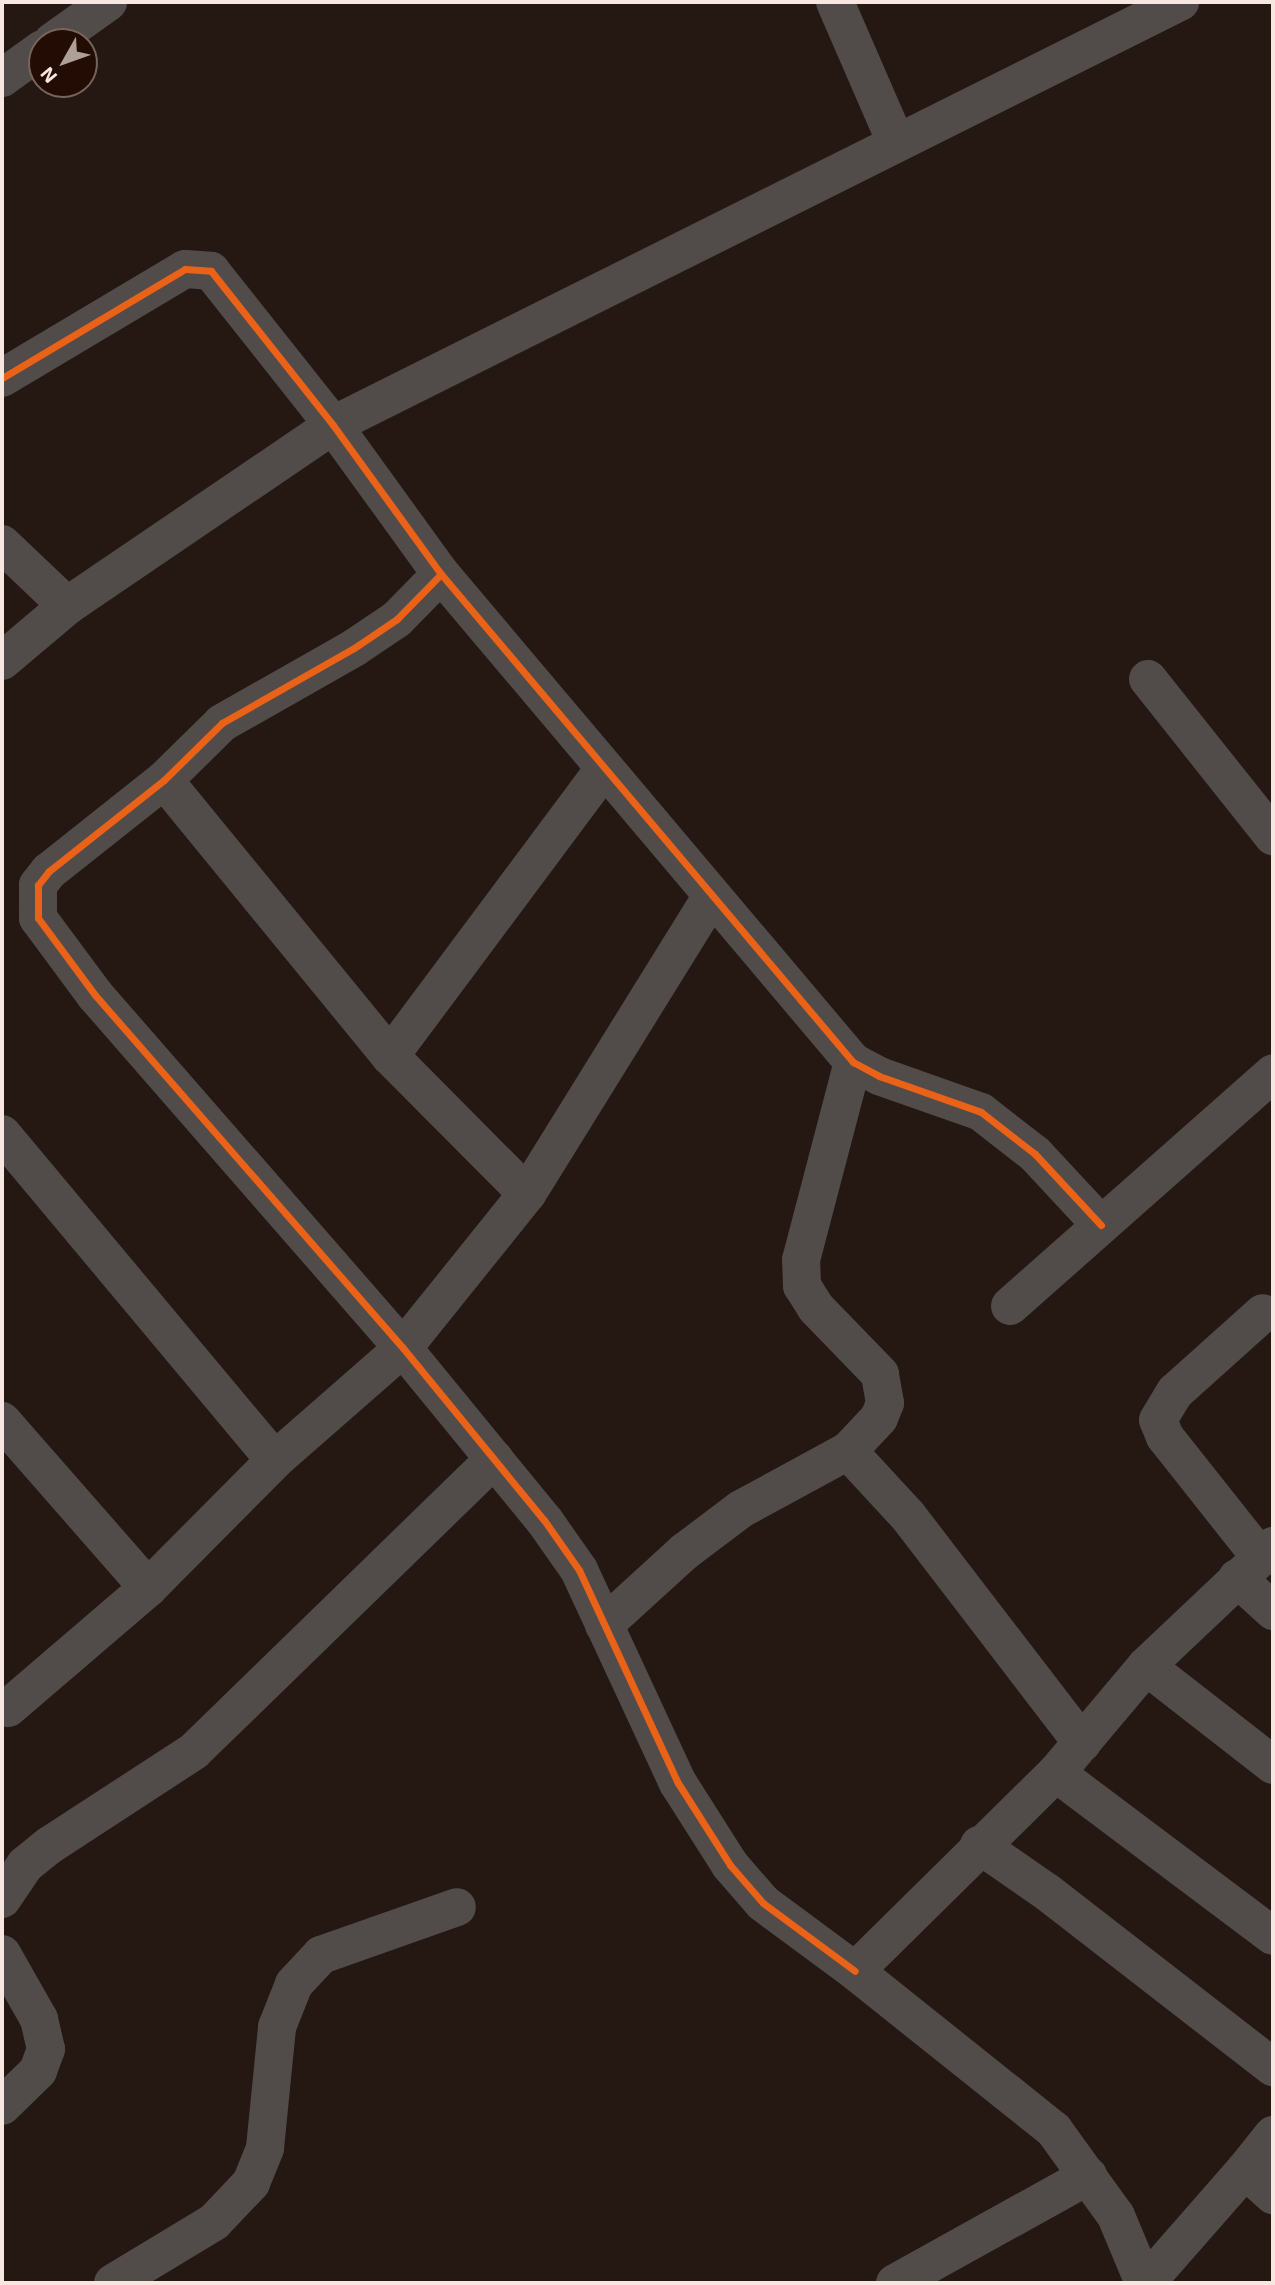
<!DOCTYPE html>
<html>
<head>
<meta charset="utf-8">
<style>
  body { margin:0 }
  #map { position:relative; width:1275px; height:2285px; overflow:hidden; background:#251813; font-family:"Exo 2",sans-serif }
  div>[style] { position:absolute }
  .street>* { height:38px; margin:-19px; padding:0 19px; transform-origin:19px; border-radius:19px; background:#514c4a }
  .cycleway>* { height:7px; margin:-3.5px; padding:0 3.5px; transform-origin:3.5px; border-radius:3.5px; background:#ea6118 }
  span { translate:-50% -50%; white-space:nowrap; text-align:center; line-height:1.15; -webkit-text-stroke:7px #220c04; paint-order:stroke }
  .frame { position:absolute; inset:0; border:4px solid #f8e7e0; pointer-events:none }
  .north { position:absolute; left:28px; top:28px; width:70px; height:70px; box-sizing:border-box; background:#220c04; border:2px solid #78645c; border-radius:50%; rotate:230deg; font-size:19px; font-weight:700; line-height:28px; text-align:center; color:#f8e7e0 }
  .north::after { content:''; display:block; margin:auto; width:24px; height:32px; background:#ae9f98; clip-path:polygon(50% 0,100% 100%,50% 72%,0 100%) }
</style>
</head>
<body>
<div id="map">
  <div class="street">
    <i style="left:835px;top:2px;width:153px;rotate:66.5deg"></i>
    <i style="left:52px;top:42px;width:69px;rotate:-35.5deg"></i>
    <i style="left:2px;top:78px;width:49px;rotate:-35.9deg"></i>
    <i style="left:2px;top:378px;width:213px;rotate:-30.8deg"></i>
    <i style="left:185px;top:269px;width:26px;rotate:4deg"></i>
    <i style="left:211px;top:271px;width:196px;rotate:51.6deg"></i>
    <i style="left:333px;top:425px;width:184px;rotate:54.1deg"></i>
    <i style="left:441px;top:574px;width:639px;rotate:49.83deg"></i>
    <i style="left:853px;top:1062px;width:30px;rotate:28deg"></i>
    <i style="left:879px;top:1076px;width:108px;rotate:19.4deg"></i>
    <i style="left:981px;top:1112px;width:68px;rotate:37.9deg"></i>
    <i style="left:1035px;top:1154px;width:97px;rotate:47.1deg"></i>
    <i style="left:2px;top:544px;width:90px;rotate:43.6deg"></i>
    <i style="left:441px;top:574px;width:63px;rotate:134.4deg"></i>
    <i style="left:397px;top:619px;width:52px;rotate:146deg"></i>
    <i style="left:354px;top:648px;width:152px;rotate:150.4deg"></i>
    <i style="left:222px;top:723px;width:81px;rotate:135.5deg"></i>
    <i style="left:164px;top:780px;width:147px;rotate:141.6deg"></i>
    <i style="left:49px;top:871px;width:18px;rotate:128deg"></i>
    <i style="left:38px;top:885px;width:33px;rotate:90deg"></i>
    <i style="left:38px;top:918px;width:96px;rotate:53.5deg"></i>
    <i style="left:95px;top:995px;width:468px;rotate:48.9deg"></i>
    <i style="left:403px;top:1348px;width:222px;rotate:50.7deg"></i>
    <i style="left:544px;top:1520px;width:61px;rotate:55deg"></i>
    <i style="left:579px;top:1570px;width:235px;rotate:65.1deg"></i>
    <i style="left:678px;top:1783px;width:97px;rotate:57.6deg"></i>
    <i style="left:730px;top:1865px;width:50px;rotate:49deg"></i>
    <i style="left:763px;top:1903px;width:114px;rotate:36.5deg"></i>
    <i style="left:2px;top:661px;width:85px;rotate:-40.2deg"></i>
    <i style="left:67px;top:606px;width:322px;rotate:-34.2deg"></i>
    <i style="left:333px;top:425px;width:947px;rotate:-26.54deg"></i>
    <i style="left:1148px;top:679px;width:201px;rotate:51.5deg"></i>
    <i style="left:164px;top:780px;width:357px;rotate:50.7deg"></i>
    <i style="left:390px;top:1056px;width:194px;rotate:45.2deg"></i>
    <i style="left:390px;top:1056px;width:357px;rotate:-53.3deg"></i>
    <i style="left:2px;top:1134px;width:425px;rotate:50.1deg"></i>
    <i style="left:1010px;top:1306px;width:351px;rotate:-41.5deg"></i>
    <i style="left:2px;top:1421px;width:222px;rotate:48.8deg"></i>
    <i style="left:848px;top:1451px;width:88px;rotate:47.3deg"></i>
    <i style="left:908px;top:1516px;width:286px;rotate:52.5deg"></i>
    <i style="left:1261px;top:1558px;width:154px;rotate:-128.4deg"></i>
    <i style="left:1165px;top:1437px;width:18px;rotate:-112deg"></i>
    <i style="left:1158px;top:1420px;width:33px;rotate:-59deg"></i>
    <i style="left:1175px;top:1392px;width:118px;rotate:-41.9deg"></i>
    <i style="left:1237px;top:1578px;width:49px;rotate:42.5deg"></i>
    <i style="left:604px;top:1625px;width:108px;rotate:-42.4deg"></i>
    <i style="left:684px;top:1552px;width:71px;rotate:-37deg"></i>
    <i style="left:741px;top:1509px;width:122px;rotate:-28.5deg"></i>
    <i style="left:848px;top:1451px;width:45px;rotate:-46.8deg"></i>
    <i style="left:879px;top:1418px;width:16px;rotate:-68deg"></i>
    <i style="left:885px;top:1403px;width:29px;rotate:-100deg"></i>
    <i style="left:880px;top:1374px;width:92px;rotate:-134.1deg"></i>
    <i style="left:816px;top:1308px;width:26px;rotate:-122deg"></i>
    <i style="left:802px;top:1286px;width:26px;rotate:-92deg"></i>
    <i style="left:801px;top:1260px;width:205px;rotate:-75.3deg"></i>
    <i style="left:1146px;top:1666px;width:161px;rotate:37.9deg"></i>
    <i style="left:8px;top:1708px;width:184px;rotate:-40.6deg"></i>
    <i style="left:148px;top:1588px;width:180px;rotate:-45.2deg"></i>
    <i style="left:275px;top:1460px;width:170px;rotate:-41.2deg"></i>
    <i style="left:403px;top:1348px;width:198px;rotate:-51.2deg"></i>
    <i style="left:527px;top:1194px;width:351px;rotate:-58.2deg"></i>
    <i style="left:1056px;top:1773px;width:271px;rotate:36.9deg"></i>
    <i style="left:979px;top:1845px;width:83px;rotate:34.7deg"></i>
    <i style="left:1047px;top:1892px;width:286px;rotate:37.8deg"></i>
    <i style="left:2px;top:1899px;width:41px;rotate:-55.9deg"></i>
    <i style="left:25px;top:1865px;width:32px;rotate:-39deg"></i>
    <i style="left:50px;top:1845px;width:172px;rotate:-33.1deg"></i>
    <i style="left:194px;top:1751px;width:419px;rotate:-44.2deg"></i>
    <i style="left:2px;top:1954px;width:75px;rotate:60.4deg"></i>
    <i style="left:39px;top:2019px;width:31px;rotate:77deg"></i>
    <i style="left:46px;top:2049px;width:23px;rotate:110deg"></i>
    <i style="left:38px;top:2071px;width:50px;rotate:135.8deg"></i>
    <i style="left:1273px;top:2135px;width:45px;rotate:128.7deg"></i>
    <i style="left:1245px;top:2170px;width:38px;rotate:42deg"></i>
    <i style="left:113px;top:2283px;width:118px;rotate:-31.1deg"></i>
    <i style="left:214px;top:2222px;width:54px;rotate:-46.5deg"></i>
    <i style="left:251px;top:2183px;width:38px;rotate:-68deg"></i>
    <i style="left:265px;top:2148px;width:122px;rotate:-84.3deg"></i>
    <i style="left:277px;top:2027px;width:46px;rotate:-68.4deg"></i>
    <i style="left:294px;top:1984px;width:40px;rotate:-47deg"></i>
    <i style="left:321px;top:1955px;width:144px;rotate:-19.4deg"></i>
    <i style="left:895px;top:2283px;width:221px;rotate:-29deg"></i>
    <i style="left:1144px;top:2283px;width:73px;rotate:-112.7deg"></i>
    <i style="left:1116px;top:2216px;width:106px;rotate:-125.8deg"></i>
    <i style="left:1054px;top:2130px;width:255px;rotate:-141.4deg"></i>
    <i style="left:855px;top:1971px;width:282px;rotate:-44.6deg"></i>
    <i style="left:1056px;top:1773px;width:140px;rotate:-49.9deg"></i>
    <i style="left:1146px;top:1666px;width:175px;rotate:-43.4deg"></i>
    <i style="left:1146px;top:2283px;width:150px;rotate:-48.8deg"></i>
  </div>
  <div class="cycleway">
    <i style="left:2px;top:378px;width:213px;rotate:-30.8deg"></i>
    <i style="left:185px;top:269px;width:26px;rotate:4deg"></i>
    <i style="left:211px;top:271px;width:196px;rotate:51.6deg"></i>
    <i style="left:333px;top:425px;width:184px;rotate:54.1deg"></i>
    <i style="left:441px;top:574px;width:639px;rotate:49.83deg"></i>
    <i style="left:853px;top:1062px;width:30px;rotate:28deg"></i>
    <i style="left:879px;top:1076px;width:108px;rotate:19.4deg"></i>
    <i style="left:981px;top:1112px;width:68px;rotate:37.9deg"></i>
    <i style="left:1035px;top:1154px;width:97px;rotate:47.1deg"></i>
    <i style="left:441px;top:574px;width:63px;rotate:134.4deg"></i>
    <i style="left:397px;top:619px;width:52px;rotate:146deg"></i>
    <i style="left:354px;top:648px;width:152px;rotate:150.4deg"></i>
    <i style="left:222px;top:723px;width:81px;rotate:135.5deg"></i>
    <i style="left:164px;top:780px;width:147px;rotate:141.6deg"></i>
    <i style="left:49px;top:871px;width:18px;rotate:128deg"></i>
    <i style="left:38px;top:885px;width:33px;rotate:90deg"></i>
    <i style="left:38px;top:918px;width:96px;rotate:53.5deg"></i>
    <i style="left:95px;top:995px;width:468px;rotate:48.9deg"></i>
    <i style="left:403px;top:1348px;width:222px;rotate:50.7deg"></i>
    <i style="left:544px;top:1520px;width:61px;rotate:55deg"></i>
    <i style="left:579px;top:1570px;width:235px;rotate:65.1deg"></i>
    <i style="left:678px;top:1783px;width:97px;rotate:57.6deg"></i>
    <i style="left:730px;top:1865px;width:50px;rotate:49deg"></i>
    <i style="left:763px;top:1903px;width:114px;rotate:36.5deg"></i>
  </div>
  <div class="frame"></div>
  <div class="north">N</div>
</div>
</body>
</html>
